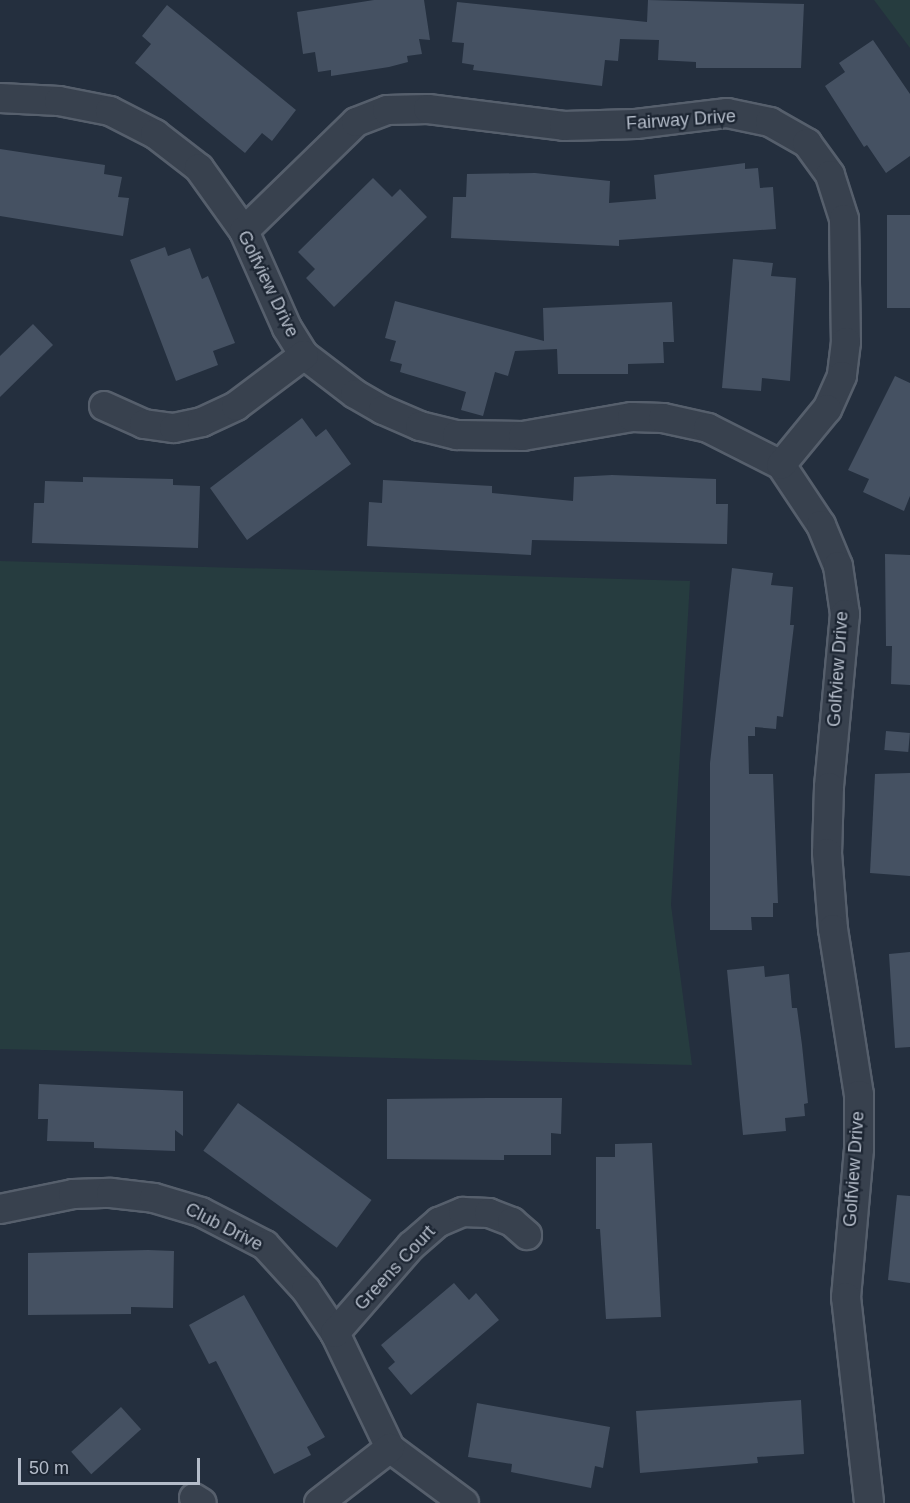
<!DOCTYPE html>
<html>
<head>
<meta charset="utf-8">
<style>
  body { margin:0 }
  #map { position:relative; width:910px; height:1503px; overflow:hidden; background:#242f3e; font-family:Helvetica,sans-serif }
  div>[style] { position:absolute }
  .green>* { inset:0; background:#263c3f }
  .building>* { inset:0; background:#455162; transform-origin:0 0 }
  .roads { filter:drop-shadow(2px 0 #565f6c) drop-shadow(-2px 0 #565f6c) drop-shadow(0 2px #565f6c) drop-shadow(0 -2px #565f6c) }
  .minor>* { height:28px; margin:-14px; padding:0 14px; transform-origin:14px; border-radius:14px; background:#38414e }
  span { translate:-50% -50%; white-space:nowrap; text-align:center; line-height:1.15; -webkit-text-stroke:4.5px #1d2633; paint-order:stroke }
  .street-label { font-size:18px; color:#b4bcc9 }
  .scale { position:absolute; left:18px; top:1458px; width:182px; height:27px; box-sizing:border-box; border:3px solid #b4bcc9; border-top:0; padding-left:8px; font-size:18px; line-height:21px; white-space:nowrap; color:#b4bcc9; -webkit-text-stroke:4px #1d2633; paint-order:stroke }
</style>
</head>
<body>
<div id="map">
  <div class="green">
    <i style="clip-path:polygon(874px 0,910px 0,910px 48px)"></i>
    <i style="clip-path:polygon(0 561px,690px 581px,671px 905px,692px 1065px,0 1049px)"></i>
  </div>
  <div class="building">
    <i style="clip-path:polygon(374px 0,424px 0,430px 40px,419px 39px,422px 54px,407px 56px,408px 62px,389px 67px,331px 76px,331px 70px,318px 72px,315px 52px,303px 54px,297px 12px)"></i>
    <i style="clip-path:polygon(648px 0,804px 4px,801px 68px,696px 68px,696px 62px,658px 60px,659px 40px,620px 39px,618px 61px,605px 60px,602px 86px,473px 70px,474px 65px,462px 63px,464px 43px,452px 42px,457px 2px,647px 22px)"></i>
    <i style="clip-path:polygon(167px 5px,296px 110px,272px 141px,262px 133px,245px 153px,135px 63px,151px 44px,142px 36px)"></i>
    <i style="clip-path:polygon(873px 40px,910px 94px,910px 156px,886px 173px,867px 145px,864px 147px,825px 86px,845px 72px,839px 63px)"></i>
    <i style="clip-path:polygon(0 149px,105px 165px,104px 174px,122px 177px,118px 197px,129px 198px,123px 236px,0 216px)"></i>
    <i style="clip-path:polygon(745px 163px,745px 169px,758px 168px,760px 188px,773px 187px,776px 229px,619px 240px,619px 246px,451px 238px,453px 197px,466px 197px,467px 174px,535px 173px,610px 181px,609px 203px,656px 199px,654px 175px)"></i>
    <i style="clip-path:polygon(373px 178px,392px 197px,400px 189px,427px 217px,334px 307px,306px 278px,315px 269px,298px 252px)"></i>
    <i style="left:887px;top:215px;width:23px;height:93px"></i>
    <i style="clip-path:polygon(165px 247px,168px 256px,190px 248px,202px 279px,208px 276px,235px 343px,213px 351px,218px 365px,176px 381px,130px 260px)"></i>
    <i style="clip-path:polygon(733px 259px,773px 263px,771px 276px,796px 278px,790px 381px,762px 378px,761px 391px,722px 388px)"></i>
    <i style="clip-path:polygon(395px 301px,544px 341px,543px 308px,672px 302px,674px 342px,663px 342px,664px 363px,628px 364px,628px 374px,558px 374px,557px 349px,515px 351px,508px 376px,495px 372px,483px 416px,461px 410px,466px 392px,400px 372px,402px 364px,390px 361px,396px 341px,385px 338px)"></i>
    <i style="clip-path:polygon(33px 324px,53px 345px,0 397px,0 356px)"></i>
    <i style="clip-path:polygon(895px 376px,910px 383px,910px 496px,904px 511px,863px 492px,869px 479px,848px 470px)"></i>
    <i style="clip-path:polygon(302px 418px,316px 437px,326px 429px,351px 464px,247px 540px,210px 488px)"></i>
    <i style="clip-path:polygon(612px 475px,716px 479px,716px 504px,728px 504px,727px 544px,532px 540px,531px 555px,367px 546px,369px 502px,382px 503px,383px 480px,492px 486px,492px 493px,573px 501px,574px 477px)"></i>
    <i style="clip-path:polygon(83px 477px,173px 479px,173px 485px,200px 486px,198px 548px,32px 543px,34px 503px,44px 503px,45px 481px,83px 482px)"></i>
    <i style="clip-path:polygon(885px 554px,910px 555px,910px 685px,891px 684px,892px 646px,886px 646px)"></i>
    <i style="clip-path:polygon(732px 568px,773px 573px,771px 585px,793px 587px,790px 625px,794px 625px,783px 717px,777px 716px,776px 729px,755px 727px,755px 736px,748px 736px,749px 774px,773px 774px,778px 903px,773px 903px,773px 917px,751px 917px,752px 930px,710px 930px,710px 763px)"></i>
    <i style="left:886px;top:731px;width:24px;height:19px;rotate:5deg"></i>
    <i style="clip-path:polygon(910px 773px,910px 876px,870px 873px,875px 774px)"></i>
    <i style="clip-path:polygon(910px 952px,910px 1047px,895px 1048px,889px 954px)"></i>
    <i style="clip-path:polygon(764px 966px,765px 977px,789px 974px,792px 1008px,797px 1008px,802px 1045px,808px 1103px,804px 1104px,805px 1116px,785px 1118px,786px 1131px,743px 1135px,727px 970px)"></i>
    <i style="clip-path:polygon(39px 1084px,183px 1091px,183px 1136px,175px 1130px,175px 1151px,94px 1148px,94px 1142px,47px 1141px,48px 1119px,38px 1119px)"></i>
    <i style="clip-path:polygon(488px 1098px,562px 1098px,561px 1134px,551px 1133px,551px 1155px,504px 1155px,504px 1160px,387px 1159px,387px 1099px)"></i>
    <i style="left:238px;top:1103px;width:165px;height:59px;rotate:36deg"></i>
    <i style="clip-path:polygon(652px 1143px,661px 1317px,606px 1319px,600px 1229px,596px 1229px,596px 1157px,615px 1157px,615px 1144px)"></i>
    <i style="clip-path:polygon(897px 1195px,910px 1196px,910px 1283px,888px 1280px)"></i>
    <i style="clip-path:polygon(148px 1250px,174px 1251px,173px 1308px,131px 1307px,131px 1314px,28px 1315px,28px 1253px)"></i>
    <i style="clip-path:polygon(454px 1283px,469px 1300px,476px 1293px,499px 1320px,411px 1395px,388px 1368px,395px 1362px,381px 1345px)"></i>
    <i style="clip-path:polygon(244px 1295px,325px 1437px,307px 1447px,311px 1455px,274px 1474px,216px 1361px,209px 1364px,189px 1325px)"></i>
    <i style="clip-path:polygon(801px 1400px,804px 1454px,757px 1457px,758px 1463px,640px 1473px,636px 1411px)"></i>
    <i style="clip-path:polygon(477px 1403px,610px 1427px,603px 1468px,595px 1466px,591px 1488px,511px 1472px,512px 1464px,468px 1457px)"></i>
    <i style="left:121px;top:1407px;width:30px;height:67px;rotate:48deg"></i>
  </div>
  <div class="roads">
    <div class="minor">
      <i style="left:0;top:98px;width:59px;rotate:2.9deg"></i>
      <i style="left:59px;top:101px;width:52px;rotate:11.1deg"></i>
      <i style="left:110px;top:111px;width:51px;rotate:27.1deg"></i>
      <i style="left:155px;top:134px;width:56px;rotate:37.7deg"></i>
      <i style="left:199px;top:168px;width:77px;rotate:54.5deg"></i>
      <i style="left:244px;top:231px;width:106px;rotate:66.1deg"></i>
      <i style="left:287px;top:328px;width:32px;rotate:58deg"></i>
      <i style="left:304px;top:355px;width:64px;rotate:37.4deg"></i>
      <i style="left:355px;top:394px;width:32px;rotate:30deg"></i>
      <i style="left:383px;top:410px;width:40px;rotate:23.4deg"></i>
      <i style="left:420px;top:426px;width:38px;rotate:14deg"></i>
      <i style="left:457px;top:435px;width:66px;rotate:0.9deg"></i>
      <i style="left:523px;top:436px;width:111px;rotate:-9.9deg"></i>
      <i style="left:632px;top:417px;width:31px;rotate:2deg"></i>
      <i style="left:663px;top:418px;width:46px;rotate:12.5deg"></i>
      <i style="left:708px;top:428px;width:82px;rotate:26.9deg"></i>
      <i style="left:781px;top:465px;width:72px;rotate:56.3deg"></i>
      <i style="left:821px;top:525px;width:44px;rotate:67.5deg"></i>
      <i style="left:838px;top:566px;width:49px;rotate:81.7deg"></i>
      <i style="left:845px;top:614px;width:174px;rotate:95.3deg"></i>
      <i style="left:829px;top:787px;width:66px;rotate:91.7deg"></i>
      <i style="left:827px;top:853px;width:76px;rotate:85.5deg"></i>
      <i style="left:833px;top:929px;width:168px;rotate:81.1deg"></i>
      <i style="left:859px;top:1095px;width:54px;rotate:90deg"></i>
      <i style="left:859px;top:1149px;width:149px;rotate:95deg"></i>
      <i style="left:846px;top:1297px;width:207px;rotate:83.6deg"></i>
      <i style="left:244px;top:231px;width:156px;rotate:-44.2deg"></i>
      <i style="left:356px;top:122px;width:33px;rotate:-21deg"></i>
      <i style="left:387px;top:110px;width:41px;rotate:-1.4deg"></i>
      <i style="left:428px;top:109px;width:137px;rotate:7.1deg"></i>
      <i style="left:564px;top:126px;width:72px;rotate:-1.6deg"></i>
      <i style="left:636px;top:124px;width:92px;rotate:-6.9deg"></i>
      <i style="left:727px;top:113px;width:44px;rotate:11.8deg"></i>
      <i style="left:770px;top:122px;width:43px;rotate:29.6deg"></i>
      <i style="left:807px;top:143px;width:39px;rotate:54deg"></i>
      <i style="left:830px;top:175px;width:46px;rotate:72.3deg"></i>
      <i style="left:844px;top:219px;width:123px;rotate:89.1deg"></i>
      <i style="left:846px;top:342px;width:34px;rotate:97deg"></i>
      <i style="left:842px;top:376px;width:36px;rotate:114deg"></i>
      <i style="left:827px;top:409px;width:72px;rotate:129.4deg"></i>
      <i style="left:104px;top:406px;width:44px;rotate:24.2deg"></i>
      <i style="left:144px;top:424px;width:30px;rotate:8deg"></i>
      <i style="left:174px;top:428px;width:29px;rotate:-12deg"></i>
      <i style="left:202px;top:422px;width:38px;rotate:-25deg"></i>
      <i style="left:236px;top:406px;width:85px;rotate:-36.9deg"></i>
      <i style="left:0;top:1209px;width:75px;rotate:-11.6deg"></i>
      <i style="left:73px;top:1194px;width:38px;rotate:-2deg"></i>
      <i style="left:111px;top:1193px;width:43px;rotate:6.6deg"></i>
      <i style="left:154px;top:1198px;width:49px;rotate:16.6deg"></i>
      <i style="left:201px;top:1212px;width:72px;rotate:27.3deg"></i>
      <i style="left:265px;top:1245px;width:61px;rotate:47.7deg"></i>
      <i style="left:306px;top:1290px;width:52px;rotate:56deg"></i>
      <i style="left:335px;top:1333px;width:127px;rotate:64.4deg"></i>
      <i style="left:390px;top:1448px;width:92px;rotate:36.6deg"></i>
      <i style="left:335px;top:1333px;width:116px;rotate:-48.9deg"></i>
      <i style="left:411px;top:1246px;width:37px;rotate:-41deg"></i>
      <i style="left:439px;top:1222px;width:26px;rotate:-23deg"></i>
      <i style="left:463px;top:1212px;width:26px;rotate:2deg"></i>
      <i style="left:489px;top:1213px;width:25px;rotate:21deg"></i>
      <i style="left:512px;top:1222px;width:20px;rotate:41deg"></i>
      <i style="left:194px;top:1498px;width:9px;rotate:32deg"></i>
      <i style="left:319px;top:1503px;width:90px;rotate:-37.8deg"></i>
    </div>
  </div>
  <div class="street-label">
    <span style="left:681px;top:120px;rotate:-4deg">Fairway Drive</span>
    <span style="left:268px;top:284px;rotate:64deg">Golfview Drive</span>
    <span style="left:838px;top:669px;rotate:-86deg">Golfview Drive</span>
    <span style="left:854px;top:1169px;rotate:-86deg">Golfview Drive</span>
    <span style="left:224px;top:1227px;rotate:27deg">Club Drive</span>
    <span style="left:395px;top:1268px;rotate:-47deg">Greens Court</span>
  </div>
  <div class="scale">50 m</div>
</div>
</body>
</html>
